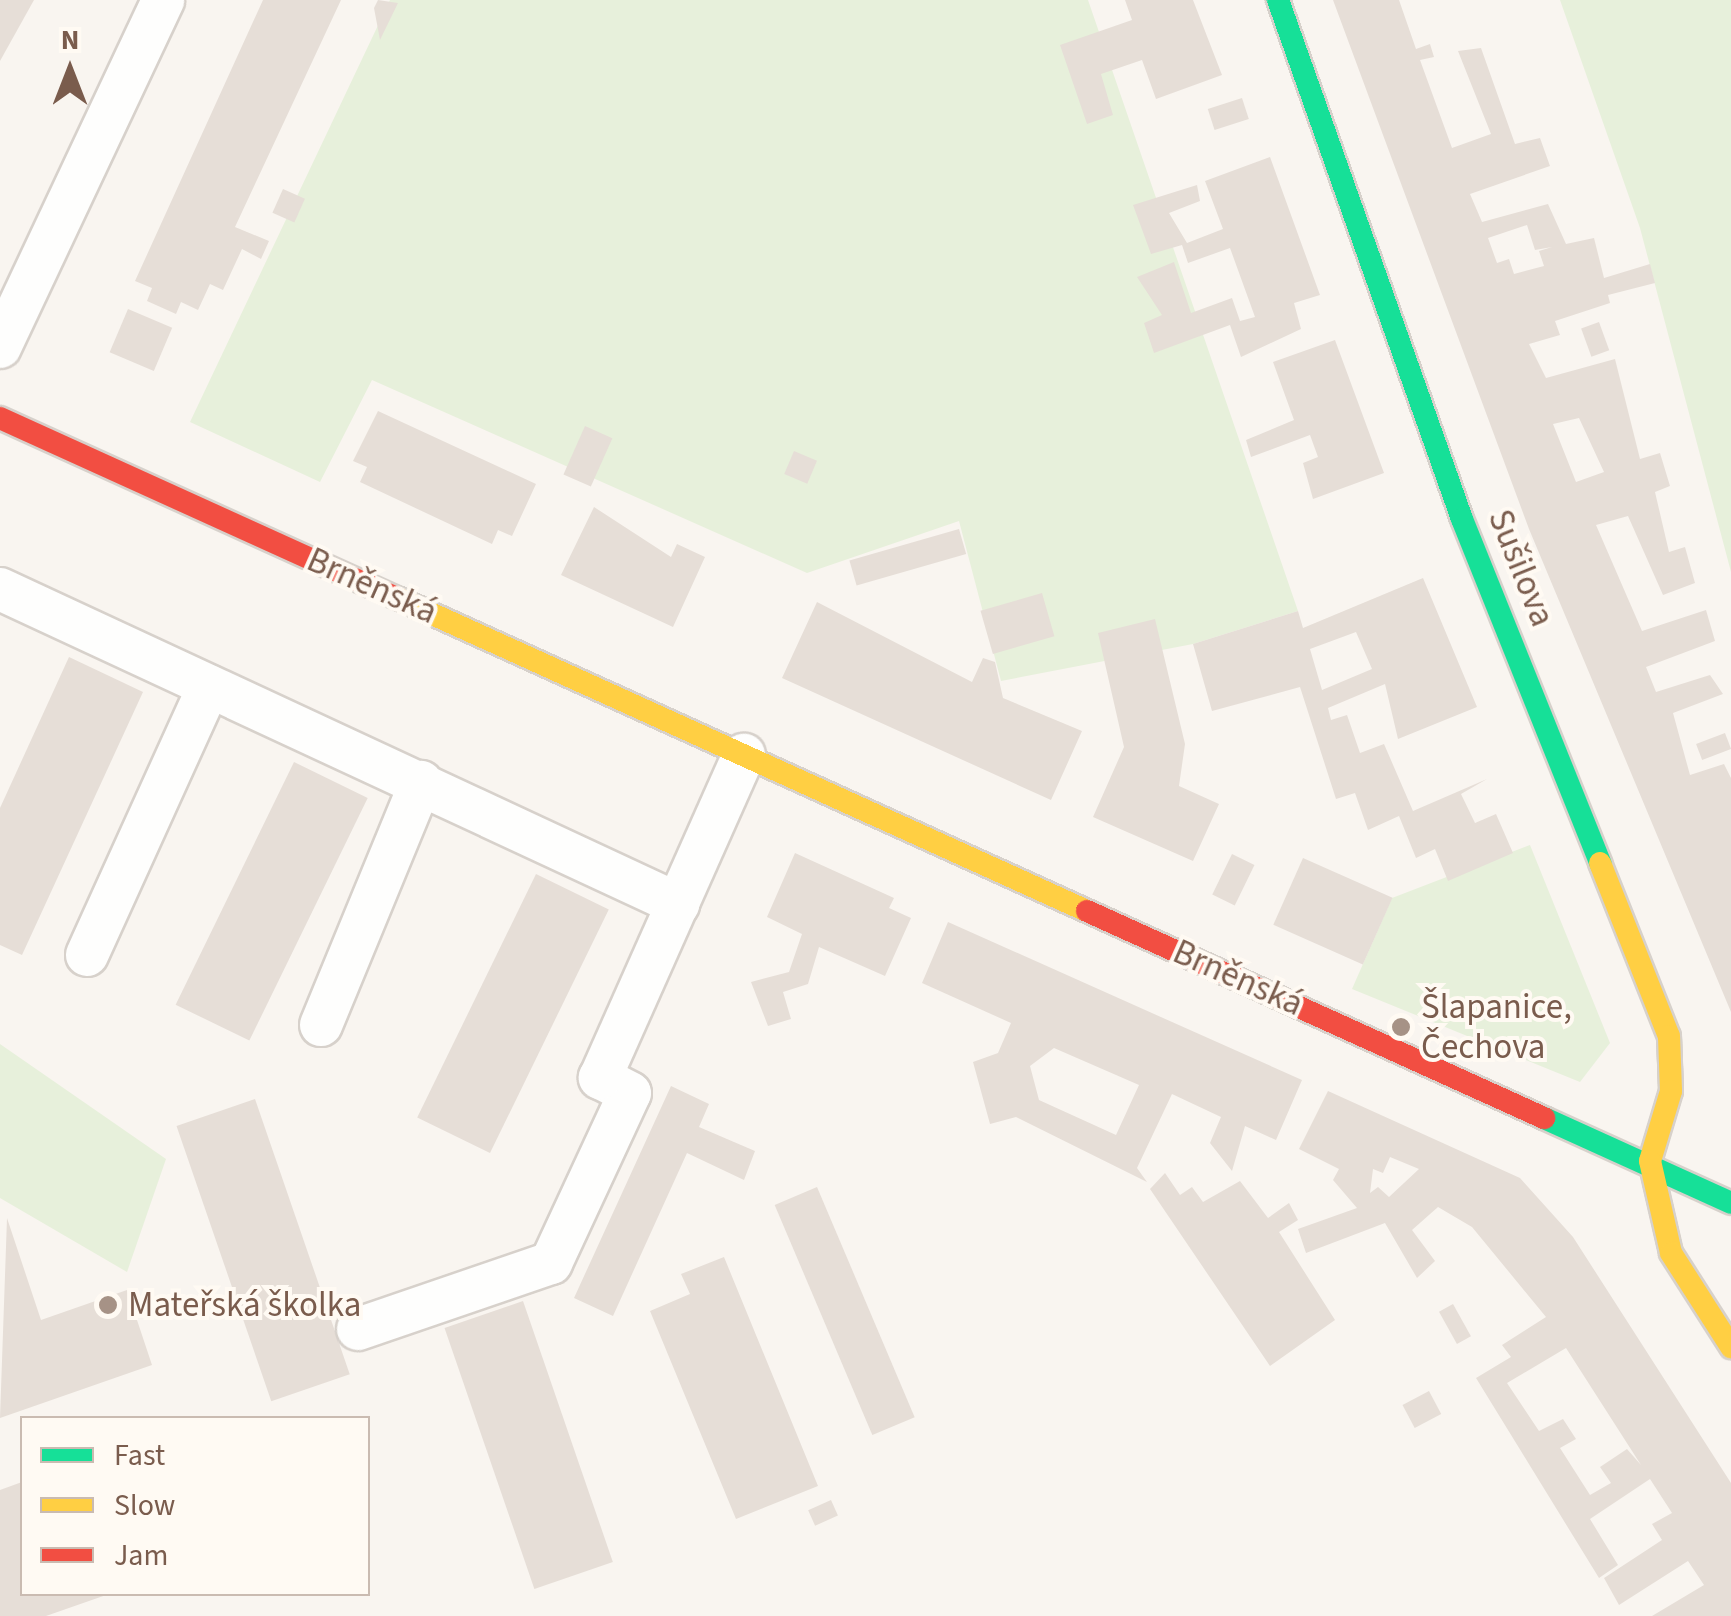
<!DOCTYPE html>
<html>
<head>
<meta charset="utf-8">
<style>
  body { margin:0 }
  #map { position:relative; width:1731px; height:1616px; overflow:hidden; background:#f9f5f0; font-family:"Source Sans 3",sans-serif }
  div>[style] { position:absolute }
  .green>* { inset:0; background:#e7f0db }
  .building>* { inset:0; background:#e6ded7; transform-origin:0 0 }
  .roads { filter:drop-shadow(2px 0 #d7d1cb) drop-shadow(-2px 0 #d7d1cb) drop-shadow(0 2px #d7d1cb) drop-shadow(0 -2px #d7d1cb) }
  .street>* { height:42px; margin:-21px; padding:0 21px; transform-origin:21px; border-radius:21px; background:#fefefd }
  .fast>* { height:22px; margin:-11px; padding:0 11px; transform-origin:11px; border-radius:11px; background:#16e098 }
  .slow>* { height:22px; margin:-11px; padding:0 11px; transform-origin:11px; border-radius:11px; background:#ffcf43 }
  .jam>* { height:22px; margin:-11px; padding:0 11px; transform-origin:11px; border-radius:11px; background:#f24e42 }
  .dots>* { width:28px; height:28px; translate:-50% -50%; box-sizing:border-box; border:5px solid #fffaf3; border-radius:50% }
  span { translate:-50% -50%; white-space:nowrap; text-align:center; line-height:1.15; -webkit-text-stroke:8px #fffaf3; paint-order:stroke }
  .street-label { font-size:35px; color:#7a5c4d }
  .poi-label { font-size:35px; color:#7a5c4d }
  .left { translate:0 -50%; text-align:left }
  .legend { position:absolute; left:20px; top:1416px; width:350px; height:180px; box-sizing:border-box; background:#fffaf3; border:2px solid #cabbb1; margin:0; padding:12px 18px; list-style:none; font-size:30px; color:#7a5c4d }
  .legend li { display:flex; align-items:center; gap:20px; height:50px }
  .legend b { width:50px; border:2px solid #cabbb1 }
  .north { position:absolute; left:20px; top:20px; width:100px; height:100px; -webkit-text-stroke:8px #fffaf3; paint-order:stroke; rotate:0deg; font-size:28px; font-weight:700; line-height:40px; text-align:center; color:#7a5c4d }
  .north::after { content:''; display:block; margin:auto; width:35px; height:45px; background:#7a5c4d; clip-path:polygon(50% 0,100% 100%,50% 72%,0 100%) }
</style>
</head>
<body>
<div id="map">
  <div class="green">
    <i style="clip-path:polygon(390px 0,1088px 0,1298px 611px,1193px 644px,1001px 681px,959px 521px,807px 573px,372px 380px,320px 482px,190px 422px)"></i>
    <i style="clip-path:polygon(1560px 0,1731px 0,1731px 572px,1640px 228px)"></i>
    <i style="clip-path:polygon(1530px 845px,1610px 1043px,1580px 1082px,1352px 989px,1392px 898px)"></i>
    <i style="clip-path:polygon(0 1044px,166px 1159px,127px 1272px,0 1198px)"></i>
  </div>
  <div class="building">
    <i style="clip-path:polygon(0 0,34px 0,0 61px)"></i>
    <i style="clip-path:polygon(263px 0,341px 0,235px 227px,269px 241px,261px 259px,242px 249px,223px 290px,210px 284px,198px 310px,181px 302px,176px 314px,147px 301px,152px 288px,135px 281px)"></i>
    <i style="clip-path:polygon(378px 0,398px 3px,380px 40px,374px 8px)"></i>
    <i style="clip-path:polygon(1125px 0,1193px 0,1222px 75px,1156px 99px,1142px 60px,1101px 74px,1113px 115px,1087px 124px,1060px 45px,1132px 20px)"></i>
    <i style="clip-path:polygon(evenodd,1333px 0,1399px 0,1416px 49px,1430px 44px,1434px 57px,1420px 60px,1452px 148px,1491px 134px,1458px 51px,1481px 48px,1515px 144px,1540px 138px,1550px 166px,1470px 194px,1482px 222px,1548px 204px,1566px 244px,1594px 238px,1604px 278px,1650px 264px,1655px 283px,1608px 295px,1610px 303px,1555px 321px,1560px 335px,1529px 344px,1546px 378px,1615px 359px,1640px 459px,1660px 453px,1670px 486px,1655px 492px,1669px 552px,1685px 547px,1695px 583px,1663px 595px,1628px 516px,1596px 525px,1642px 631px,1706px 610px,1715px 641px,1646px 667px,1656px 692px,1710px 675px,1723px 694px,1673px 713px,1690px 775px,1724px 764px,1731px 778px,1731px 1012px,1529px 529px,1333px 0,1527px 225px,1535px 250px,1552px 247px,1539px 251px,1544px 266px,1514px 274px,1509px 259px,1497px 263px,1488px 238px,1527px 225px,1333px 0,1579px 418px,1604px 472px,1576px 482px,1553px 424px,1579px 418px)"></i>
    <i style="left:1242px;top:98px;width:22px;height:36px;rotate:72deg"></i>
    <i style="clip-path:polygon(1270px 157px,1320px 295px,1294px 303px,1301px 329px,1241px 357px,1230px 325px,1154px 353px,1144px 323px,1162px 315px,1137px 277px,1174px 262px,1191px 313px,1232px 298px,1240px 321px,1255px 317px,1230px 248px,1188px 263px,1182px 245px,1151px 254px,1133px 205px,1197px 185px,1200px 201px,1169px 213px,1187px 243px,1223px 229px,1205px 181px)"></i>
    <i style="left:283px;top:189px;width:24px;height:26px;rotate:24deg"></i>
    <i style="left:128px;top:309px;width:48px;height:47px;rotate:23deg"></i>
    <i style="left:1599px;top:322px;width:30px;height:19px;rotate:70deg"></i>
    <i style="clip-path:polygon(1335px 340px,1384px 473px,1313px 499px,1303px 463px,1318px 457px,1310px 435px,1251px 457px,1246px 440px,1294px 420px,1273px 362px)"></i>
    <i style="clip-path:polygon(378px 411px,536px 484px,512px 536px,498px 530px,492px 544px,360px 482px,367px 467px,353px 461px)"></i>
    <i style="left:585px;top:426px;width:30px;height:53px;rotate:24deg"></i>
    <i style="left:794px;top:451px;width:25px;height:25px;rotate:23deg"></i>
    <i style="clip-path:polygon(594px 507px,671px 557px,677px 544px,705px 557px,673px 627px,561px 575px)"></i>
    <i style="left:959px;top:529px;width:26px;height:114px;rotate:74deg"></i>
    <i style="clip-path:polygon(evenodd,1423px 578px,1477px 707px,1398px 739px,1385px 684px,1328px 708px,1331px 720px,1347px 715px,1360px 753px,1384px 744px,1413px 811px,1487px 779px,1461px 794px,1475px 823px,1496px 814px,1513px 853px,1448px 881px,1435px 849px,1416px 858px,1399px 816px,1368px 830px,1355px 793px,1336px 799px,1300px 687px,1212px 711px,1193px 644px,1298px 611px,1303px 628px,1423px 578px,1356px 632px,1372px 669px,1322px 690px,1310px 649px,1356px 632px)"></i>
    <i style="left:1042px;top:593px;width:45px;height:64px;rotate:74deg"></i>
    <i style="clip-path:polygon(817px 602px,972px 682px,983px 658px,995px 662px,1003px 698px,1082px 731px,1051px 800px,782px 678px)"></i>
    <i style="clip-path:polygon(1155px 619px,1185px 744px,1179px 786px,1219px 804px,1193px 861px,1093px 817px,1124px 747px,1098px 633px)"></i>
    <i style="clip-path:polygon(69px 657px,143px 692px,22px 955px,0 945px,0 808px)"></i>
    <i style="left:1725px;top:733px;width:17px;height:31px;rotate:69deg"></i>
    <i style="left:294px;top:762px;width:82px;height:270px;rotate:26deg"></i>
    <i style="clip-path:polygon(795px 853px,894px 898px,889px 908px,911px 918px,885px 976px,819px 947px,808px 984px,783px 992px,791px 1019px,768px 1026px,751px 982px,789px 972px,802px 934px,767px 917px)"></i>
    <i style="left:1232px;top:854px;width:25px;height:45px;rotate:26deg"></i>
    <i style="left:1303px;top:858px;width:98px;height:73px;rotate:24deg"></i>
    <i style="left:536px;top:874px;width:81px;height:271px;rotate:26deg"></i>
    <i style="clip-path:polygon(evenodd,948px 922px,1302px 1080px,1276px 1140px,1245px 1126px,1232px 1171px,1210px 1143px,1221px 1117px,1172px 1094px,1137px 1168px,1147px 1182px,1016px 1117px,990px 1124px,973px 1062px,998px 1053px,1011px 1023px,922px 983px,948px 922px,1054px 1048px,1139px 1085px,1116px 1135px,1039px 1100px,1030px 1066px,1054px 1048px)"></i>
    <i style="clip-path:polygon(671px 1086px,709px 1104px,699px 1127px,755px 1151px,744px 1180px,687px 1153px,613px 1316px,574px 1298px)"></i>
    <i style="clip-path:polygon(evenodd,1328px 1091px,1520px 1178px,1573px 1237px,1731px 1483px,1731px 1616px,1652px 1616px,1704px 1585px,1688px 1561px,1619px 1605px,1604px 1578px,1662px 1540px,1652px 1524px,1672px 1513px,1650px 1479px,1590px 1519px,1618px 1565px,1599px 1578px,1476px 1378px,1511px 1357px,1502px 1345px,1546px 1317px,1472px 1227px,1438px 1207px,1412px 1230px,1435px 1261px,1417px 1278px,1385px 1223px,1306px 1253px,1298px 1229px,1357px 1208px,1333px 1180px,1339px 1169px,1299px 1149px,1328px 1091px,1390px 1157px,1419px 1169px,1389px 1197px,1378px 1187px,1370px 1193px,1373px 1169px,1383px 1173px,1390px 1157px,1328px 1091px,1566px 1348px,1641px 1465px,1627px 1449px,1600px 1467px,1611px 1483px,1590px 1495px,1560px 1448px,1576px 1439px,1563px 1419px,1539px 1431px,1507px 1383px,1566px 1348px)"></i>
    <i style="left:255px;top:1099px;width:291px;height:83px;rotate:71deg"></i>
    <i style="clip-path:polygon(1165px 1173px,1180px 1195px,1192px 1187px,1203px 1202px,1240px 1181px,1268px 1218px,1289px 1203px,1298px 1220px,1279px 1232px,1335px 1320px,1270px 1366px,1150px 1189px)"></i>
    <i style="left:817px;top:1187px;width:250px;height:46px;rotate:67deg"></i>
    <i style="clip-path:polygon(7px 1218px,41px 1320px,127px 1290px,152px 1365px,0 1418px)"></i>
    <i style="clip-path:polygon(724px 1257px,818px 1486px,736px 1519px,650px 1311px,690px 1294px,681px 1274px)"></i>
    <i style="left:523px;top:1301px;width:276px;height:83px;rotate:71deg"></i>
    <i style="left:1453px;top:1304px;width:37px;height:16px;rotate:61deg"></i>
    <i style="left:1429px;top:1391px;width:26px;height:30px;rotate:62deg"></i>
    <i style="clip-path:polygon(22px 1482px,22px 1594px,109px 1594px,46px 1616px,0 1616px,0 1490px)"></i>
    <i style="left:831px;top:1500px;width:17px;height:25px;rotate:66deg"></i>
  </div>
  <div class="roads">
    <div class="street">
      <i style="left:0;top:347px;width:383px;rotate:-64.8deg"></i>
      <i style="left:0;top:589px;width:748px;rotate:24.92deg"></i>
      <i style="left:87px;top:955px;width:295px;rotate:-65.6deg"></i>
      <i style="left:321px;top:1025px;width:263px;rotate:-67.6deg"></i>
      <i style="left:358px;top:1329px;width:204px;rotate:-18.9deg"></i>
      <i style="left:551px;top:1263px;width:187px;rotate:-65.1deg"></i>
      <i style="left:630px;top:1093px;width:34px;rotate:-153deg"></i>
      <i style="left:600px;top:1078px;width:354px;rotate:-66deg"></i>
    </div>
    <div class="fast">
      <i style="left:1278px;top:0;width:551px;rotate:70.48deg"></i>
      <i style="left:1462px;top:519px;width:371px;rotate:68.1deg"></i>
      <i style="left:1544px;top:1118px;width:205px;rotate:24.4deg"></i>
    </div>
    <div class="slow">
      <i style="left:397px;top:598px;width:758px;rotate:24.4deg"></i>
      <i style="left:1600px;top:863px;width:186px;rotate:68.3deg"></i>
      <i style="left:1669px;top:1036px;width:55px;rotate:87.9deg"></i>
      <i style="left:1671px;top:1091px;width:73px;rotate:106.7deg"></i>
      <i style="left:1650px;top:1161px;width:94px;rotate:77.1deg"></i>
      <i style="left:1671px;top:1253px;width:112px;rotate:57.4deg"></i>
    </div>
    <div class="jam">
      <i style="left:0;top:418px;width:436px;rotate:24.4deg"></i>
      <i style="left:1087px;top:911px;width:502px;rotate:24.37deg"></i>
    </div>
  </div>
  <div class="dots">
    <i style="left:1401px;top:1027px;background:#a69286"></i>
    <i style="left:108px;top:1305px;background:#a69286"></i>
  </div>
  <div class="street-label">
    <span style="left:1521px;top:568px;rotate:68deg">Sušilova</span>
    <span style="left:372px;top:586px;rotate:24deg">Brněnská</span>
    <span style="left:1238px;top:978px;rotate:24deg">Brněnská</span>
  </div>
  <div class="poi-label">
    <span class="left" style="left:1421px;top:1027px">Šlapanice,<br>Čechova</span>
    <span class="left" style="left:128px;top:1305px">Mateřská školka</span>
  </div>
  <ul class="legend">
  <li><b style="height:12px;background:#16e098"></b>Fast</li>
  <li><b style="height:12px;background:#ffcf43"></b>Slow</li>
  <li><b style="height:12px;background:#f24e42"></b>Jam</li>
  </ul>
  <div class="north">N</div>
</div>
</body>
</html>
